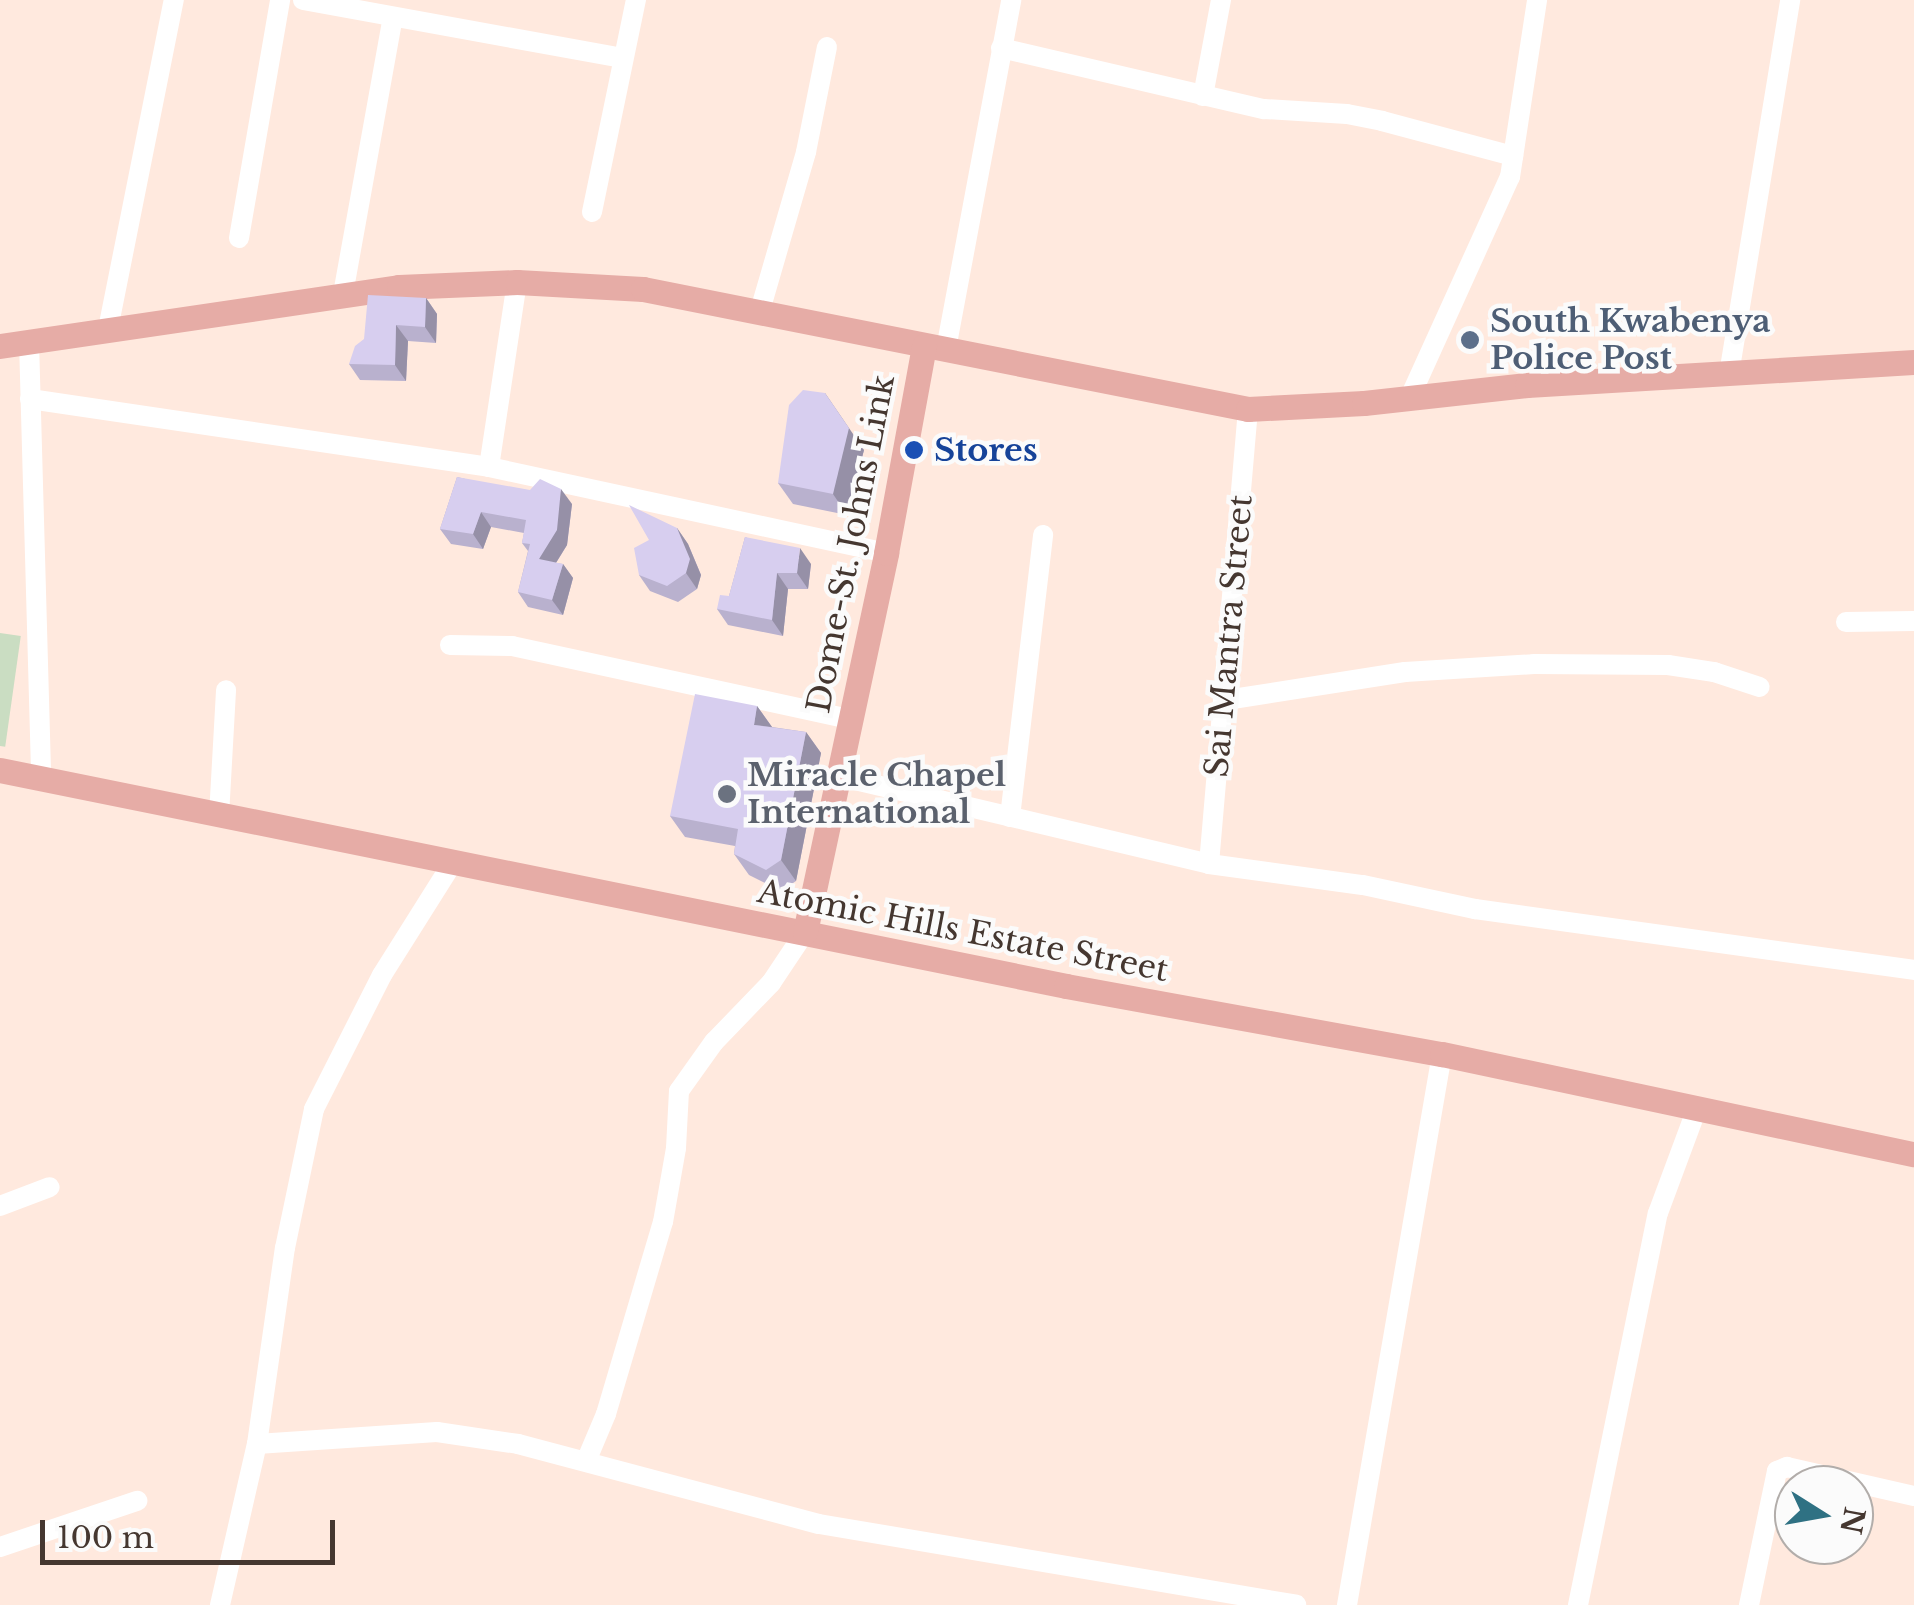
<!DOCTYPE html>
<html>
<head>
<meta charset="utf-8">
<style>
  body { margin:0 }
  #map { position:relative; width:1914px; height:1605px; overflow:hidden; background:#ffe9de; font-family:"Libre Baskerville",serif }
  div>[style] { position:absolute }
  .green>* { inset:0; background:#caddc2; transform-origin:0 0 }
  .minor>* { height:20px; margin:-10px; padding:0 10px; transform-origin:10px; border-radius:10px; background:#fff }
  .major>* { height:25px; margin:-12.5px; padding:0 12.5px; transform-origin:12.5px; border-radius:12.5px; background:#e6aca6 }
  .wall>* { inset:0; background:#b9b1ce }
  .shaded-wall>* { inset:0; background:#9690a7 }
  .building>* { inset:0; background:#d7ceef }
  .dots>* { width:28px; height:28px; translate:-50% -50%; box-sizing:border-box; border:5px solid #fbfbfb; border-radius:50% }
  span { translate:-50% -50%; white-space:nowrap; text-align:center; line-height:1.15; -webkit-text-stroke:9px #fbfbfb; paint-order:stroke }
  .service-label { font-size:32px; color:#4e5e75; font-weight:700 }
  .left { translate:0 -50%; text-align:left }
  .transit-label { font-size:32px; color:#164399; font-weight:700 }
  .street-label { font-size:32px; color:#453730 }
  .worship-label { font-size:32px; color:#5b616d; font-weight:700 }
  .north { position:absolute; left:1774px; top:1465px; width:100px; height:100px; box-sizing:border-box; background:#fbfbfb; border:2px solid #b2adaa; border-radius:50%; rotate:101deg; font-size:28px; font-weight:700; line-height:40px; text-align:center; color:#453730 }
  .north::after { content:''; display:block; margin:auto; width:35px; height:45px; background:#2f7183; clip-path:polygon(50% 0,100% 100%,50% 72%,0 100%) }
  .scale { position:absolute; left:40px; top:1520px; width:295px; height:45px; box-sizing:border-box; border:5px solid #453730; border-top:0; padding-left:12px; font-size:30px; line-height:35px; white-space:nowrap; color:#453730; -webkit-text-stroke:8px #fbfbfb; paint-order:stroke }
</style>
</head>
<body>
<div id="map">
  <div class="green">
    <i style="left:0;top:633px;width:21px;height:112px;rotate:8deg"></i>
  </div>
  <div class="minor">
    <i style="left:303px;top:0;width:324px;rotate:10.3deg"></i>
    <i style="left:1001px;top:48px;width:270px;rotate:13.1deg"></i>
    <i style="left:1264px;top:109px;width:83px;rotate:3.4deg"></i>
    <i style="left:1347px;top:114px;width:36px;rotate:11deg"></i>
    <i style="left:1382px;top:121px;width:136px;rotate:15deg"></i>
    <i style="left:1203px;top:96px;width:98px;rotate:-79.4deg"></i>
    <i style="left:592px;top:212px;width:217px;rotate:-78.3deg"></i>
    <i style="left:239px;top:238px;width:242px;rotate:-80.2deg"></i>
    <i style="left:343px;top:294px;width:281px;rotate:-79.8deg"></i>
    <i style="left:759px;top:314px;width:169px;rotate:-73.8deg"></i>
    <i style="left:806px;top:152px;width:107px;rotate:-78.7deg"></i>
    <i style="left:108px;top:329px;width:336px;rotate:-78.7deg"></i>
    <i style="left:29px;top:341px;width:437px;rotate:88.4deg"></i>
    <i style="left:946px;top:349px;width:355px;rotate:-79.4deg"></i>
    <i style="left:1729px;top:374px;width:379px;rotate:-80.7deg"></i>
    <i style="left:1410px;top:397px;width:242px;rotate:-65.6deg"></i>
    <i style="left:1510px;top:177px;width:179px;rotate:-81.3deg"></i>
    <i style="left:30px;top:399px;width:464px;rotate:8.4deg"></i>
    <i style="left:489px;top:467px;width:406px;rotate:12.2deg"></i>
    <i style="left:489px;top:467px;width:187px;rotate:-81.4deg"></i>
    <i style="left:1846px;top:622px;width:68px;rotate:-0.8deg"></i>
    <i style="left:450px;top:645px;width:62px;rotate:0.9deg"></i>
    <i style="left:512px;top:646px;width:345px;rotate:12.2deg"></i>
    <i style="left:1226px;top:700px;width:181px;rotate:-8.9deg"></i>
    <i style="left:1405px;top:672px;width:129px;rotate:-3.5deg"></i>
    <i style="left:1534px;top:664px;width:134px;rotate:0.4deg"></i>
    <i style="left:1668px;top:665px;width:47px;rotate:8.7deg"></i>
    <i style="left:1714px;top:672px;width:48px;rotate:18.1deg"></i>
    <i style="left:838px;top:776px;width:381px;rotate:13.3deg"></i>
    <i style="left:1209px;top:864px;width:155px;rotate:7.8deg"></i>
    <i style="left:1363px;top:885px;width:115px;rotate:12.1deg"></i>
    <i style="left:1475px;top:909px;width:443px;rotate:7.9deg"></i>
    <i style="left:219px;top:816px;width:126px;rotate:-86.8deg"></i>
    <i style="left:1010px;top:817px;width:284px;rotate:-83.3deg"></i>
    <i style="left:1209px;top:864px;width:457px;rotate:-85.1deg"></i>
    <i style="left:0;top:1206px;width:53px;rotate:-20.8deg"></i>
    <i style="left:257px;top:1444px;width:180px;rotate:-3.8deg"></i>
    <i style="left:437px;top:1432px;width:82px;rotate:8.4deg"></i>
    <i style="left:518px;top:1444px;width:311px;rotate:14.9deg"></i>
    <i style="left:819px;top:1524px;width:484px;rotate:9.6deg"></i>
    <i style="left:587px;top:1459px;width:49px;rotate:-67.1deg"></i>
    <i style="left:606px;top:1414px;width:200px;rotate:-73.5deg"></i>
    <i style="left:663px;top:1222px;width:75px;rotate:-80deg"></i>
    <i style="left:676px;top:1148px;width:57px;rotate:-87deg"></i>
    <i style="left:679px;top:1091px;width:60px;rotate:-54.5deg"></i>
    <i style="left:714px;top:1042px;width:82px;rotate:-46deg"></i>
    <i style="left:771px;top:983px;width:61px;rotate:-56.3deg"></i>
    <i style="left:0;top:1547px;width:145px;rotate:-18.6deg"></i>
    <i style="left:220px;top:1605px;width:165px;rotate:-77.1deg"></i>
    <i style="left:257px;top:1444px;width:198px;rotate:-81.9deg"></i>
    <i style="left:285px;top:1248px;width:142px;rotate:-78.2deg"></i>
    <i style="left:314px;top:1109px;width:150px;rotate:-63.1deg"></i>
    <i style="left:382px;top:975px;width:131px;rotate:-57.8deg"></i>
    <i style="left:1347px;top:1605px;width:559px;rotate:-80.22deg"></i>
    <i style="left:1578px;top:1605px;width:400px;rotate:-78.5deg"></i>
    <i style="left:1658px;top:1213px;width:112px;rotate:-69.6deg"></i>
    <i style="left:1749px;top:1605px;width:137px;rotate:-78.2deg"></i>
    <i style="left:1777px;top:1471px;width:11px;rotate:-22deg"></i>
    <i style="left:1787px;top:1467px;width:130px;rotate:12.9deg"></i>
  </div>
  <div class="major">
    <i style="left:0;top:346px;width:403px;rotate:-8.4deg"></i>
    <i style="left:399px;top:287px;width:118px;rotate:-2.4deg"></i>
    <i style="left:517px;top:282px;width:126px;rotate:3.2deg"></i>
    <i style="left:643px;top:289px;width:617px;rotate:11.22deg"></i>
    <i style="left:1248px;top:409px;width:116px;rotate:-3deg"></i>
    <i style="left:1364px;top:403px;width:164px;rotate:-6.3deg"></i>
    <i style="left:1527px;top:385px;width:388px;rotate:-3.4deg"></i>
    <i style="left:0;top:770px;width:1088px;rotate:11.45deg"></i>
    <i style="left:1066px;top:986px;width:382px;rotate:10.3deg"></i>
    <i style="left:1442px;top:1054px;width:482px;rotate:12deg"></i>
    <i style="left:805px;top:932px;width:388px;rotate:-77.9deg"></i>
    <i style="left:886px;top:553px;width:211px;rotate:-79.6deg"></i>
  </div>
  <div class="wall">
    <i style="clip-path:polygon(426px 298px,437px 314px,436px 343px,408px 341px,406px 381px,360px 380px,349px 364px)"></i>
    <i style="clip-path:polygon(864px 450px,847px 515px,793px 504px,778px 483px)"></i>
    <i style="clip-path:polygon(457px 477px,572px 504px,567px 545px,556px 563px,563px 564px,573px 578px,563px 615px,528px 607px,518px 592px,528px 551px,522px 543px,524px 533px,491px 527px,483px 549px,451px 544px,440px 529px)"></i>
    <i style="clip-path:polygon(677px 528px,688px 544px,701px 575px,697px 589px,678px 602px,650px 591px,639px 575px)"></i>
    <i style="clip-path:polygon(745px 537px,811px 564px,808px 589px,788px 589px,783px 636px,728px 625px,717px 609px,729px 596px)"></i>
    <i style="clip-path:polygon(757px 706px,772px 727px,806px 732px,821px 753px,796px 881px,781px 891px,749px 875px,734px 854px,735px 846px,685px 837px,670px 816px)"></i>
  </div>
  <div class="shaded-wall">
    <i style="clip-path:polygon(426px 298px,437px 314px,436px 343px,425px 327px)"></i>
    <i style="clip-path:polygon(396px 325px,408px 341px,406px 381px,395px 365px)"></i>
    <i style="clip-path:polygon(825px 393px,864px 450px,847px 515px,833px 494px)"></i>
    <i style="clip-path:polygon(561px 489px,572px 504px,567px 545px,549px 574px,539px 559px)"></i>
    <i style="clip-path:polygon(481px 512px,491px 527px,483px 549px,473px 534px)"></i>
    <i style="clip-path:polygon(677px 528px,688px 544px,701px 575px,697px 589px,686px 573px)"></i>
    <i style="clip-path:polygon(800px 548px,811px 564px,808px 589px,797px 573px)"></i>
    <i style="clip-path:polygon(563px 564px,573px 578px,563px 615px,552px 600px)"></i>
    <i style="clip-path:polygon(777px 573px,788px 589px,783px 636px,772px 620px)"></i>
    <i style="clip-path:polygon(757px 706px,772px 727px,754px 725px)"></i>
    <i style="clip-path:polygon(806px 732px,821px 753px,796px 881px,781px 860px)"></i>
  </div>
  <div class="building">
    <i style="clip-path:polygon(368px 295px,426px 298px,425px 327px,396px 325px,395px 365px,349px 364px,355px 346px,364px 339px)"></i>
    <i style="clip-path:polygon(803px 390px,825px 393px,849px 428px,833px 494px,778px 483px,789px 405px)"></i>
    <i style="clip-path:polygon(457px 477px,530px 490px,540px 479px,561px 489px,557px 530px,539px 559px,563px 564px,552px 600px,518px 592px,530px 544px,522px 543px,526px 520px,481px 512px,473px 534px,440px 529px)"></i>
    <i style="clip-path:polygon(629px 505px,677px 528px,690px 559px,686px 573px,667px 586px,639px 575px,634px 548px,649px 540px)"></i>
    <i style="clip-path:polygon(745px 537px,800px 548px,797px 573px,777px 573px,772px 620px,717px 609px,720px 595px,729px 596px)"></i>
    <i style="clip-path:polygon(695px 694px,757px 706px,754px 725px,806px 732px,781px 860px,766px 870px,734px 854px,738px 829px,670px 816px)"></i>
  </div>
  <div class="dots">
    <i style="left:1470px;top:340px;background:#5c6f8a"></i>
    <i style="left:914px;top:450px;background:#1a4fb4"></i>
    <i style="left:727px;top:794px;background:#6b7280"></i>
  </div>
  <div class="service-label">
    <span class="left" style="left:1490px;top:340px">South Kwabenya<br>Police Post</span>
  </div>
  <div class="transit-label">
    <span class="left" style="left:934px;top:450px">Stores</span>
  </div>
  <div class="street-label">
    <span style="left:851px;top:544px;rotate:-79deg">Dome-St. Johns Link</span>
    <span style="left:1229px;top:636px;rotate:-85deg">Sai Mantra Street</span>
    <span style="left:963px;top:931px;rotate:11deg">Atomic Hills Estate Street</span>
  </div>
  <div class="worship-label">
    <span class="left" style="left:747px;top:794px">Miracle Chapel<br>International</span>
  </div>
  <div class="north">N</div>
  <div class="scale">100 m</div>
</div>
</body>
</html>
